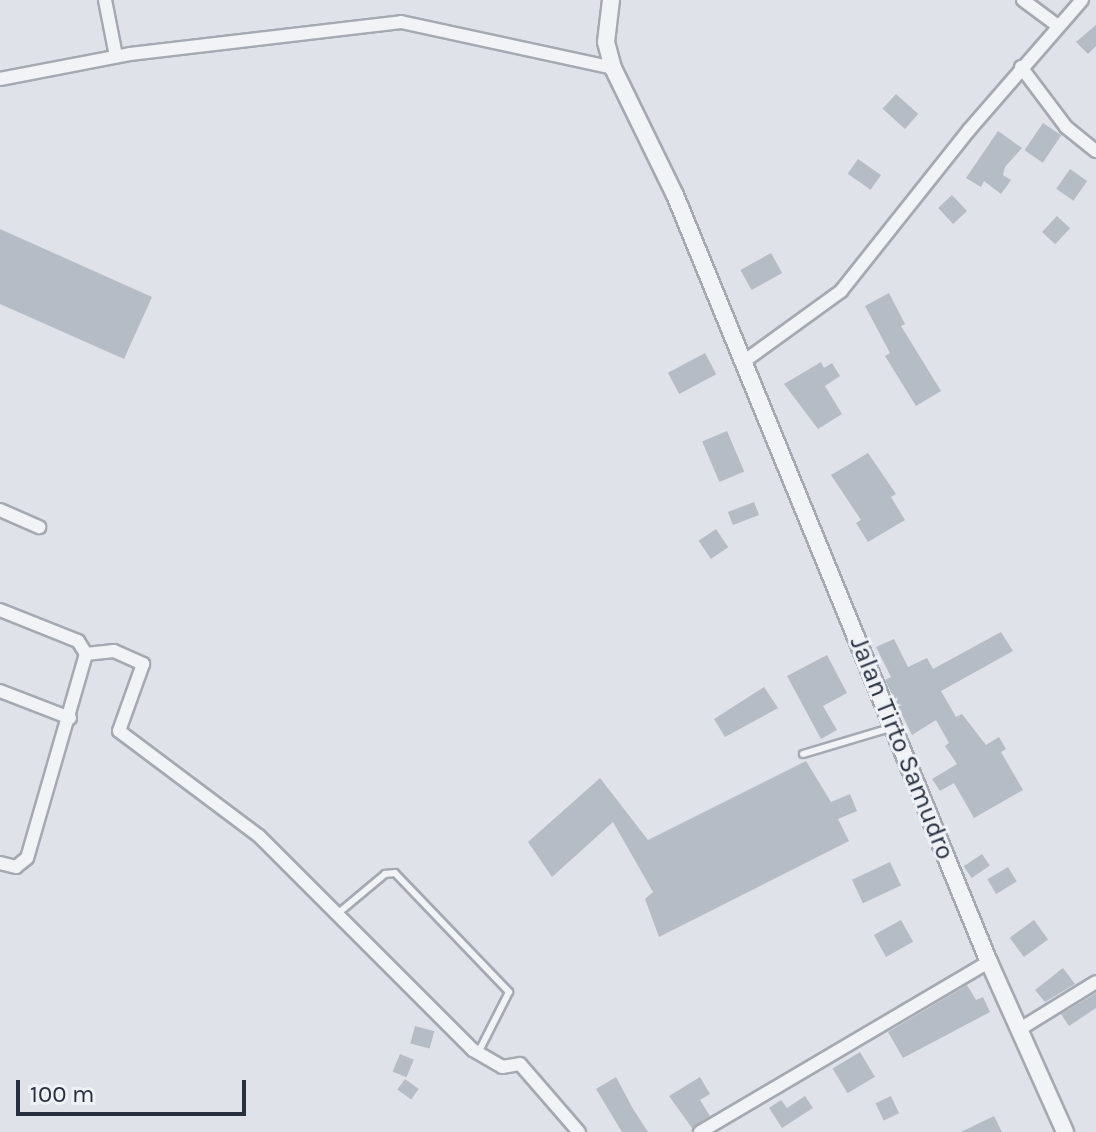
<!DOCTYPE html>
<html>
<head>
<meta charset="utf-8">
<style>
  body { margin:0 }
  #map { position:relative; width:1096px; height:1132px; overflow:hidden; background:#dfe2e8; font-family:Karla,sans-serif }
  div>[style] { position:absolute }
  .building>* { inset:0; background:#b6bcc5; transform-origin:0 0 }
  .roads { filter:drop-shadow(2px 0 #a4a9b2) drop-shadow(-2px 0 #a4a9b2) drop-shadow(0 2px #a4a9b2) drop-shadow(0 -2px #a4a9b2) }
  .service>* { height:6px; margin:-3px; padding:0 3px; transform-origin:3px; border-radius:3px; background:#f2f3f6 }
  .minor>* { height:12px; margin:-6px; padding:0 6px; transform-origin:6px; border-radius:6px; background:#f2f3f6 }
  .tertiary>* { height:16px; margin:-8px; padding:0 8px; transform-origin:8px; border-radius:8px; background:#f2f3f6 }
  span { translate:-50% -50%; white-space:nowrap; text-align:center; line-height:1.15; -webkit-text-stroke:6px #eef1f6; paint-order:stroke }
  .street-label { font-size:26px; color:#28303f }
  .scale { position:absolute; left:16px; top:1080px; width:230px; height:36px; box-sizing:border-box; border:4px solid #28303f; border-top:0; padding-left:10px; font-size:24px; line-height:28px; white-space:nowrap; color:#28303f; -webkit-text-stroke:6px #eef1f6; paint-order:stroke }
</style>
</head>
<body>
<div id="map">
  <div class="building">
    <i style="clip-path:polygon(1096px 25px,1096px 46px,1088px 54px,1076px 42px)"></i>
    <i style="left:896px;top:94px;width:30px;height:20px;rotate:42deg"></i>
    <i style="left:1043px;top:123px;width:22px;height:33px;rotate:34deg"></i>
    <i style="clip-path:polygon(998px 131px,1022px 148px,1005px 167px,1003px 175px,1011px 180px,1001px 194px,984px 181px,981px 187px,966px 178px)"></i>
    <i style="left:858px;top:159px;width:28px;height:18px;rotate:35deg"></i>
    <i style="left:1070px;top:169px;width:21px;height:24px;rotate:35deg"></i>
    <i style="left:952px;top:195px;width:22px;height:19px;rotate:47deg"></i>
    <i style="left:1057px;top:216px;width:18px;height:22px;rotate:43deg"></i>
    <i style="clip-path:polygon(0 229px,152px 297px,124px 359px,0 304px)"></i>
    <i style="left:771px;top:253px;width:23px;height:35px;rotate:61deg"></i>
    <i style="clip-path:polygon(889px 293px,905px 324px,901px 326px,941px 391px,916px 406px,885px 356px,890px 353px,865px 306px)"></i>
    <i style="left:705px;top:353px;width:24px;height:42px;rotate:62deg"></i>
    <i style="clip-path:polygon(821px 362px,824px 368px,832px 363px,840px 376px,825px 386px,842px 414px,818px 429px,784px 384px)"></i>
    <i style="left:727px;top:431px;width:44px;height:27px;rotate:67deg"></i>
    <i style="clip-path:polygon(868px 453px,896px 494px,891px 497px,905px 520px,868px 542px,856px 523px,861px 520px,831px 475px)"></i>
    <i style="left:754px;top:502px;width:14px;height:28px;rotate:69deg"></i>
    <i style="left:716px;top:529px;width:22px;height:21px;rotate:56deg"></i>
    <i style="clip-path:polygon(1001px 632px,1013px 651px,941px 691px,956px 717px,962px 714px,986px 745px,999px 737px,1006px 749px,1001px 752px,1023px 790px,974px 818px,954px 783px,940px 791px,932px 779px,957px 764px,945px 746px,949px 743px,936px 720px,912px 735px,885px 680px,891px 677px,876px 647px,894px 639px,908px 667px,927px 658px,933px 669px)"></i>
    <i style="clip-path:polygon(827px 655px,847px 693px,823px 706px,837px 730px,821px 739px,787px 676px)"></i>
    <i style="clip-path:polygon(764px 687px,778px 708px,725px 737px,714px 719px)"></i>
    <i style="clip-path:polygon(806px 761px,831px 802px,850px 794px,857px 811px,838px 819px,849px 841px,659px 937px,645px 899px,653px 892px,613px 822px,552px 877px,528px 842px,600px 778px,648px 840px)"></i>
    <i style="left:982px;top:854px;width:14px;height:22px;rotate:56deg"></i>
    <i style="left:890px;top:862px;width:26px;height:42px;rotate:65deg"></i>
    <i style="left:1008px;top:867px;width:17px;height:24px;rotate:59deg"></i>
    <i style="left:901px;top:920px;width:25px;height:31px;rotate:61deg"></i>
    <i style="left:1034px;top:920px;width:24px;height:30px;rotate:54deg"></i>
    <i style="clip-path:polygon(1063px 968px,1075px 984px,1045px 1002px,1035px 990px)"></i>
    <i style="clip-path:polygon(967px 985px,976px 1000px,983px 997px,990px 1012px,903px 1058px,888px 1032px)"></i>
    <i style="clip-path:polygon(1096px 993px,1096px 1008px,1069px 1026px,1061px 1014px)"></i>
    <i style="left:415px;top:1026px;width:20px;height:18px;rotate:15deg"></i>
    <i style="left:860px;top:1052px;width:29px;height:32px;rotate:59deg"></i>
    <i style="left:400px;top:1054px;width:15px;height:19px;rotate:23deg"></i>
    <i style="clip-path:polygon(616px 1077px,633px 1109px,648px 1132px,622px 1132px,596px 1089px)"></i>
    <i style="clip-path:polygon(700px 1077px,710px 1094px,700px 1100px,710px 1116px,692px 1128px,669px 1096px)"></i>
    <i style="left:405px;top:1079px;width:17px;height:13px;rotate:36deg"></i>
    <i style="clip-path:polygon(805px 1096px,813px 1108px,782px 1128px,769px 1108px,781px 1100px,787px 1108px)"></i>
    <i style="left:891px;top:1096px;width:19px;height:17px;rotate:65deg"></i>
    <i style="clip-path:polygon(994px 1116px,1002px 1132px,961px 1132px)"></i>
  </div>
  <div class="roads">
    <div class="service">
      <i style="left:803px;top:754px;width:91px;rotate:-16.6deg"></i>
      <i style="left:336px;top:915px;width:64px;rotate:-39.9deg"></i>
      <i style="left:385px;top:874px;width:10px;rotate:-6deg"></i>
      <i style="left:395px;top:873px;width:165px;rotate:46.2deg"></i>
      <i style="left:509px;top:992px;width:68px;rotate:116.9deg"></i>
    </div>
    <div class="minor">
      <i style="left:105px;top:0;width:57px;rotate:78.9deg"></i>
      <i style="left:1023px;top:0;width:44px;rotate:36.6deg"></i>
      <i style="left:1021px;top:67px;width:75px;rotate:53.1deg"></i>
      <i style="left:1066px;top:127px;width:38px;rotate:39deg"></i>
      <i style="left:0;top:79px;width:132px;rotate:-10.9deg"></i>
      <i style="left:130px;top:54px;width:273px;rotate:-6.7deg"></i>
      <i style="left:401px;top:22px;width:217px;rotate:12.2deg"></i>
      <i style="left:743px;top:362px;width:121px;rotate:-35.9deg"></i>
      <i style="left:841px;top:291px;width:206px;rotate:-51.5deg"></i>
      <i style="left:969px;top:130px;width:172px;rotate:-49deg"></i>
      <i style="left:0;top:510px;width:43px;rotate:23.6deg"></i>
      <i style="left:0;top:610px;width:84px;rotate:21.7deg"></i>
      <i style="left:78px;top:641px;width:15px;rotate:58deg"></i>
      <i style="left:86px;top:654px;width:212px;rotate:106.1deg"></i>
      <i style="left:27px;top:858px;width:14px;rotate:141deg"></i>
      <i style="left:16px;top:867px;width:16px;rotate:-166deg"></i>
      <i style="left:86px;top:654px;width:28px;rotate:-6deg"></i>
      <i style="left:114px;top:651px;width:32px;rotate:24deg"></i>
      <i style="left:143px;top:664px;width:71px;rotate:109.7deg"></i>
      <i style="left:119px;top:731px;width:175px;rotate:36.9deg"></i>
      <i style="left:259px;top:836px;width:303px;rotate:45deg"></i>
      <i style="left:473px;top:1050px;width:34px;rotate:30deg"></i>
      <i style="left:502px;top:1067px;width:18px;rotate:-9deg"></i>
      <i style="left:520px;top:1064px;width:90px;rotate:49.1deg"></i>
      <i style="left:0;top:691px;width:75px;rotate:21.1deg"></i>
      <i style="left:1020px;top:1029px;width:89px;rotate:-31.7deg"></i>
      <i style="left:700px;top:1132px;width:335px;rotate:-30.5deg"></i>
    </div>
    <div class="tertiary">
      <i style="left:611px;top:0;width:42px;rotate:96.8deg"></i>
      <i style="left:606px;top:42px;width:27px;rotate:75deg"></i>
      <i style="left:613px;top:68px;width:141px;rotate:64deg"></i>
      <i style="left:675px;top:195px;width:829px;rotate:67.74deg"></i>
      <i style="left:989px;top:962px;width:186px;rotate:65.9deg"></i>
    </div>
  </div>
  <div class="street-label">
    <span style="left:902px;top:748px;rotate:68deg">Jalan Tirto Samudro</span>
  </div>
  <div class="scale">100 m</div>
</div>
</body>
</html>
